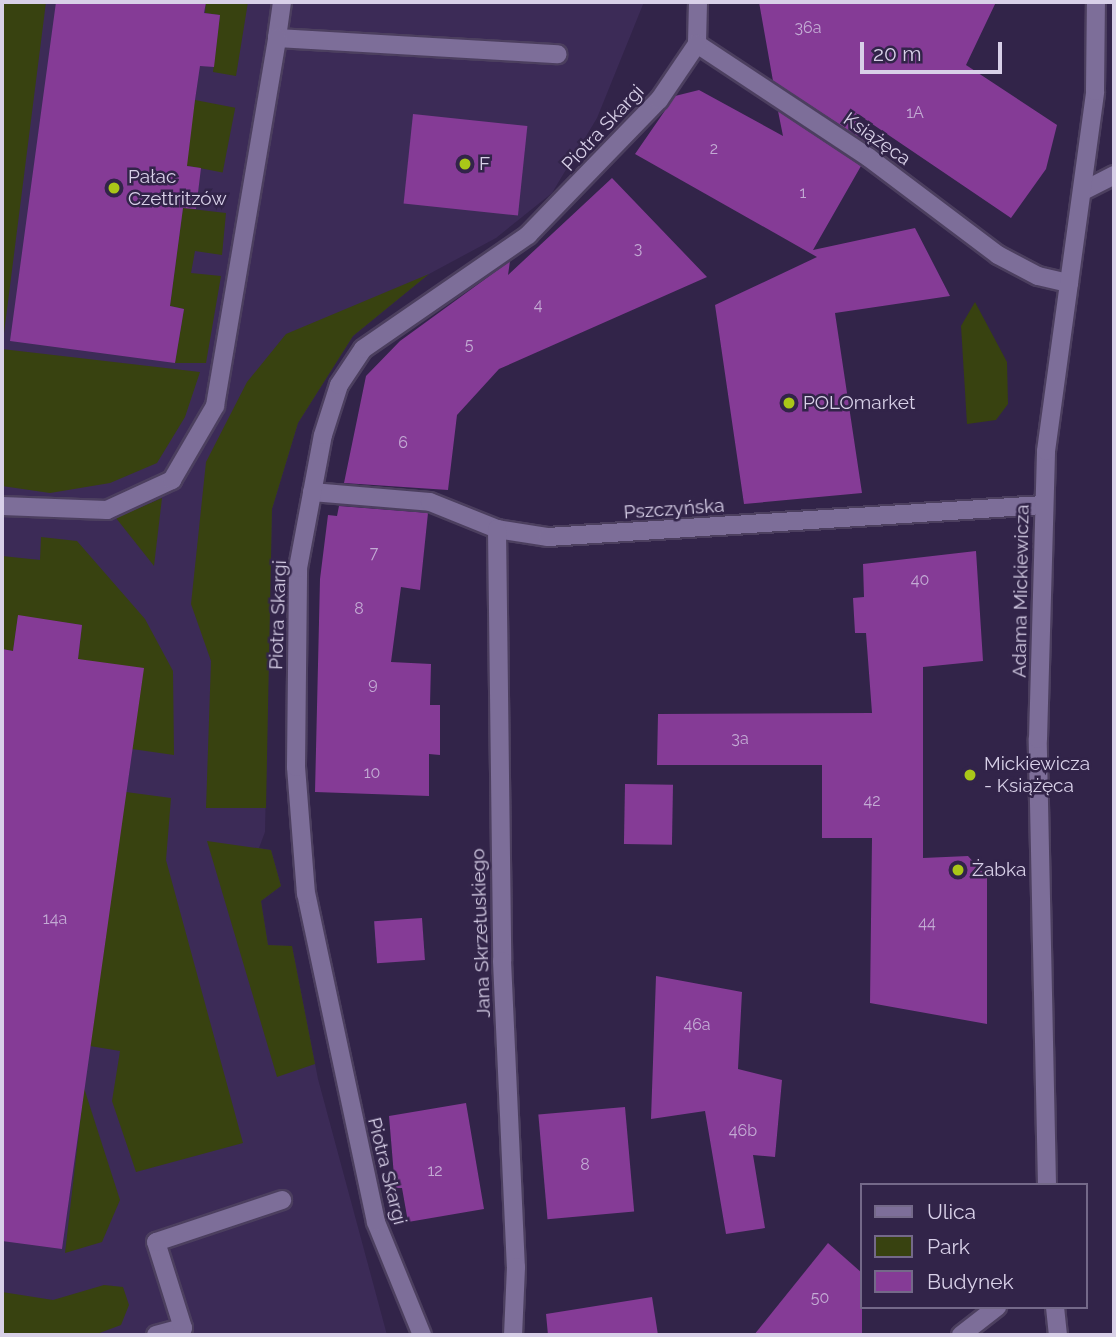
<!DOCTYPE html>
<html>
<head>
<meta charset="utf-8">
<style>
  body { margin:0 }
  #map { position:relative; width:1116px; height:1337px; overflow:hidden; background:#322449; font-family:Raleway,sans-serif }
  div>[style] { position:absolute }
  .built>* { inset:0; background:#3c2b57 }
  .green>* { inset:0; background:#384210; transform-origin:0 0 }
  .building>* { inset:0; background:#853b96; transform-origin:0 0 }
  .roads { filter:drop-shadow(2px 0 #4c3f5f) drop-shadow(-2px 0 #4c3f5f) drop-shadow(0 2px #4c3f5f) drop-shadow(0 -2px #4c3f5f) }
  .lane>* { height:18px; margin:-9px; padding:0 9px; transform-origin:9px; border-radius:9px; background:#7d6e99 }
  .street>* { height:18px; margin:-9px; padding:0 9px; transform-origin:9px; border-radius:9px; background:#7d6e99 }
  .secondary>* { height:18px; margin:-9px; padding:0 9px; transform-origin:9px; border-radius:9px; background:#7d6e99 }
  .dots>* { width:19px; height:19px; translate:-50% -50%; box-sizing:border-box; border:4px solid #322449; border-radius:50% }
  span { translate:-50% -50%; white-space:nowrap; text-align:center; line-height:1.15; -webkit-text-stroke:5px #322449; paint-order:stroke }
  .number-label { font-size:16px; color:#c3abd4 }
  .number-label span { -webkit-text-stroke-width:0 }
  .street-label { font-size:19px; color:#d8d0e8 }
  .poi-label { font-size:19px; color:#d8d0e8 }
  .left { translate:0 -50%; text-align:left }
  .frame { position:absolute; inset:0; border:4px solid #d8d0e8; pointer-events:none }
  .legend { position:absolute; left:860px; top:1183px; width:228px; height:126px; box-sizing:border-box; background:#322449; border:2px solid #746989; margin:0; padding:9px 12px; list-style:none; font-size:21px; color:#d8d0e8 }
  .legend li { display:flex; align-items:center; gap:14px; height:35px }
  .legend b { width:35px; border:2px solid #746989 }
  .scale { position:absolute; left:860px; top:42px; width:142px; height:32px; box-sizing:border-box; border:4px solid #d8d0e8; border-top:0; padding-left:9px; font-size:21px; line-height:24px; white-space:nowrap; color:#d8d0e8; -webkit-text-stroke:5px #322449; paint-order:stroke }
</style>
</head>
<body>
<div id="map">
  <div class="built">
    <i style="clip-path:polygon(2px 2px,644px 2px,597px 118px,552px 193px,496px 238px,429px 274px,353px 336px,298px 423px,272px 509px,265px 832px,259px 848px,271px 850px,281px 886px,261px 901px,268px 945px,292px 946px,318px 1079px,387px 1335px,2px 1335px)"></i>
  </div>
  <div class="green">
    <i style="clip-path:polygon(2px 2px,46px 2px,2px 349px,200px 372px,185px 417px,157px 463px,110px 483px,50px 493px,2px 486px)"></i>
    <i style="clip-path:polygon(206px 2px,248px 2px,236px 76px,213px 72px,220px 15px,205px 13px)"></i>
    <i style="left:195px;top:100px;width:41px;height:66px;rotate:11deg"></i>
    <i style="clip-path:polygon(183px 208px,226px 213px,222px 255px,195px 251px,191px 273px,221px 276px,206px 363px,175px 363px,184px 309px,170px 306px)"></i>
    <i style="clip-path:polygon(429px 274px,353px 336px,298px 423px,272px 509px,266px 808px,206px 808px,211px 661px,191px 604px,206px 462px,247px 382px,286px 334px)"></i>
    <i style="clip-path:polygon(975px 302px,1007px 362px,1008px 404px,996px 420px,967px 424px,961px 326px)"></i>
    <i style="clip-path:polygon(162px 498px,154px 566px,116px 518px)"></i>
    <i style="clip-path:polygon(41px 537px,77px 541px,145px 619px,173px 671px,174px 755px,132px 749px,78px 659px,82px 625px,18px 616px,13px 651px,2px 649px,2px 556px,40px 560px)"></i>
    <i style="clip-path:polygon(126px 792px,171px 798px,166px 860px,243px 1143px,136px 1172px,112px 1101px,120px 1051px,90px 1046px)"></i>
    <i style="clip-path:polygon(207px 841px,271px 850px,281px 886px,261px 901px,268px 945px,292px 946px,315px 1064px,277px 1077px)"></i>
    <i style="clip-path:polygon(84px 1088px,120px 1200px,102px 1242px,65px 1253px)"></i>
    <i style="clip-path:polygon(104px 1285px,123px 1287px,129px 1305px,121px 1325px,94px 1335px,2px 1335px,2px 1292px,53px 1300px)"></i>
  </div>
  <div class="building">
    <i style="clip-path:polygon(56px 2px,206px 2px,204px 13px,220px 15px,214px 67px,200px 66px,195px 100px,187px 166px,201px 168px,196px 209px,183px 208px,170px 306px,184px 309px,175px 363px,10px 341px)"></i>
    <i style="clip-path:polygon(759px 2px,996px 2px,966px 65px,1057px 125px,1046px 169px,1011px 218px,856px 113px,872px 146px,773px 81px)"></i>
    <i style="clip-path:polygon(699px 90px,783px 136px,778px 111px,861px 166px,813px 250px,915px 228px,950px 296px,835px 313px,862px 493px,744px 504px,715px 305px,817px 257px,635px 154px,675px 96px)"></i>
    <i style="left:413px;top:114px;width:115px;height:90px;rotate:6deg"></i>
    <i style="clip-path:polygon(612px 178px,707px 277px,499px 369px,457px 415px,448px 490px,344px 483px,366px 376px,400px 341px,510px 261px,508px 275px)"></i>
    <i style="clip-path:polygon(339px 506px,428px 513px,420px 590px,401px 587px,391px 662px,431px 664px,430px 705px,440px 705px,440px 755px,429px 754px,429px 796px,315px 792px,320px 579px,328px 515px,337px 516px)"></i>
    <i style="clip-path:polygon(976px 551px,983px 661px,923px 667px,923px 858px,968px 856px,987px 877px,987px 1024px,870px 1003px,872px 838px,822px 838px,822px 765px,657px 765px,658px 714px,872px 713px,866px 633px,855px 633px,853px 598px,864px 597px,863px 564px)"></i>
    <i style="clip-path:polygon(18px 615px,82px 625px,78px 659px,144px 668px,62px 1249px,2px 1241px,2px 649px,13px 651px)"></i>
    <i style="left:625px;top:784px;width:48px;height:60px;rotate:1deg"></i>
    <i style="left:422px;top:918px;width:42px;height:48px;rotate:86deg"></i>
    <i style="clip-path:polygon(656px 976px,742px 992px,738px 1069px,782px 1080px,775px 1157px,753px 1155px,765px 1228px,726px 1234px,705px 1111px,651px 1119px)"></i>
    <i style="clip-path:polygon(466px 1103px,484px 1209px,408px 1222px,402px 1188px,395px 1188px,389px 1116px)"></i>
    <i style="left:625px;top:1107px;width:105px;height:87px;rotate:85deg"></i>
    <i style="clip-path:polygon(828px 1243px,862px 1273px,862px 1335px,754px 1335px)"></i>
    <i style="clip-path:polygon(652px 1297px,658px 1335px,548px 1335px,546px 1314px)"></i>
  </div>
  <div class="roads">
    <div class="lane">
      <i style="left:282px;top:2px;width:36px;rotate:98deg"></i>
      <i style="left:277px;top:38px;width:281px;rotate:3.3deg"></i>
      <i style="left:2px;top:506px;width:105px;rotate:2.2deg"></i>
      <i style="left:107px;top:510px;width:72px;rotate:-24.8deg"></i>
      <i style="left:172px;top:480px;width:86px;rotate:-59.8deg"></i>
      <i style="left:215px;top:406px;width:373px;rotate:-80.4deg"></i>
      <i style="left:156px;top:1335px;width:28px;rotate:-15deg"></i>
      <i style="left:183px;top:1328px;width:90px;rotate:-107.4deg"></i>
      <i style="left:156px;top:1242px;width:133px;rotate:-18.4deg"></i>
    </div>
    <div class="street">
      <i style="left:698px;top:2px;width:42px;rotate:91.4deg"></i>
      <i style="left:697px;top:44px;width:205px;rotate:33.5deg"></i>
      <i style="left:868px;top:157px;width:163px;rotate:37deg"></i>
      <i style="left:998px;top:255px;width:45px;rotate:27.7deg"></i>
      <i style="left:1038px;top:276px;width:32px;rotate:13deg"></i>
      <i style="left:1083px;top:191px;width:35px;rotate:-27deg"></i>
      <i style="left:312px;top:492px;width:118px;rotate:4.8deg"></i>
      <i style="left:430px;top:502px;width:72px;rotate:21.9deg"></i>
      <i style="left:497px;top:529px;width:52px;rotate:8.9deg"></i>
      <i style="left:548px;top:537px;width:497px;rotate:-3.7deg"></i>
      <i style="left:497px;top:529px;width:432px;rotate:89.3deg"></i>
      <i style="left:502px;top:961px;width:306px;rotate:87.4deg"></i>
      <i style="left:516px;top:1267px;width:68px;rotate:92.5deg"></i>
      <i style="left:422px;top:1335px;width:122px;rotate:-112.2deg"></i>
      <i style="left:376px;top:1222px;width:335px;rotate:-102deg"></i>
      <i style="left:306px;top:894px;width:127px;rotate:-94.5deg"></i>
      <i style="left:296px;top:767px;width:199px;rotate:-89.4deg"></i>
      <i style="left:298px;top:568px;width:135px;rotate:-79.4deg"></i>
      <i style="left:323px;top:435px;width:52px;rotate:-72.3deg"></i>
      <i style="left:339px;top:385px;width:43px;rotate:-56.3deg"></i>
      <i style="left:363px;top:349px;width:201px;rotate:-34.6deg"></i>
      <i style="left:528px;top:235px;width:188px;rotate:-45.9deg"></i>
      <i style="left:659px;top:100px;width:68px;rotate:-55.8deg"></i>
      <i style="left:961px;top:1335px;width:46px;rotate:-37.9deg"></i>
    </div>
    <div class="secondary">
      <i style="left:1047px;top:1185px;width:446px;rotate:-91.2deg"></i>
      <i style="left:1038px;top:739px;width:288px;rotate:-88.4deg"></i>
      <i style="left:1046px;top:451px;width:363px;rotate:-82.2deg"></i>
      <i style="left:1095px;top:91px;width:89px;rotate:-89.4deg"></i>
      <i style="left:1055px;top:1307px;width:28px;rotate:84deg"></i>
    </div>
  </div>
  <div class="dots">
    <i style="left:465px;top:164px;background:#aac718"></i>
    <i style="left:114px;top:188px;background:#aac718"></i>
    <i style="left:789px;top:403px;background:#aac718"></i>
    <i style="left:970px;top:775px;background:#aac718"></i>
    <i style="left:958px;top:870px;background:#aac718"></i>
  </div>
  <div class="number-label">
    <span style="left:808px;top:28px">36a</span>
    <span style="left:915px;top:113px">1A</span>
    <span style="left:714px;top:149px">2</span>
    <span style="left:803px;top:193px">1</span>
    <span style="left:638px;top:249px">3</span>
    <span style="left:538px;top:305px">4</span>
    <span style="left:469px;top:345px">5</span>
    <span style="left:403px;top:443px">6</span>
    <span style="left:374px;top:553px">7</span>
    <span style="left:920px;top:580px">40</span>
    <span style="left:359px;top:609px">8</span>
    <span style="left:373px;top:684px">9</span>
    <span style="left:740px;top:739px">3a</span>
    <span style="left:372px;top:773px">10</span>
    <span style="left:872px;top:801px">42</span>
    <span style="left:55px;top:919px">14a</span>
    <span style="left:927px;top:923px">44</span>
    <span style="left:697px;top:1025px">46a</span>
    <span style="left:743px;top:1131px">46b</span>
    <span style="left:585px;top:1165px">8</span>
    <span style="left:435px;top:1171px">12</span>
    <span style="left:820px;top:1298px">50</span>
  </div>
  <div class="street-label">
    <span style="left:603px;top:128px;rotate:-47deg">Piotra Skargi</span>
    <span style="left:877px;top:139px;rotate:35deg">Książęca</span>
    <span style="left:674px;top:509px;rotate:-4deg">Pszczyńska</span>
    <span style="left:1021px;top:591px;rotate:-89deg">Adama Mickiewicza</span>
    <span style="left:278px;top:615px;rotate:-88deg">Piotra Skargi</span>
    <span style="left:481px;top:933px;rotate:-92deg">Jana Skrzetuskiego</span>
    <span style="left:387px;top:1171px;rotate:76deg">Piotra Skargi</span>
  </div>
  <div class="poi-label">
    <span class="left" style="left:479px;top:164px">F</span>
    <span class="left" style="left:128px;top:188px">Pałac<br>Czettritzów</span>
    <span class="left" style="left:803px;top:403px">POLOmarket</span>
    <span class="left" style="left:984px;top:775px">Mickiewicza<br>- Książęca</span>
    <span class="left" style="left:972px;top:870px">Żabka</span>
  </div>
  <div class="frame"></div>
  <ul class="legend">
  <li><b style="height:9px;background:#7d6e99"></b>Ulica</li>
  <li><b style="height:19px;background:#384210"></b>Park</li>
  <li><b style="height:19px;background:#853b96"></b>Budynek</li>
  </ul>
  <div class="scale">20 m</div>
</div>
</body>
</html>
